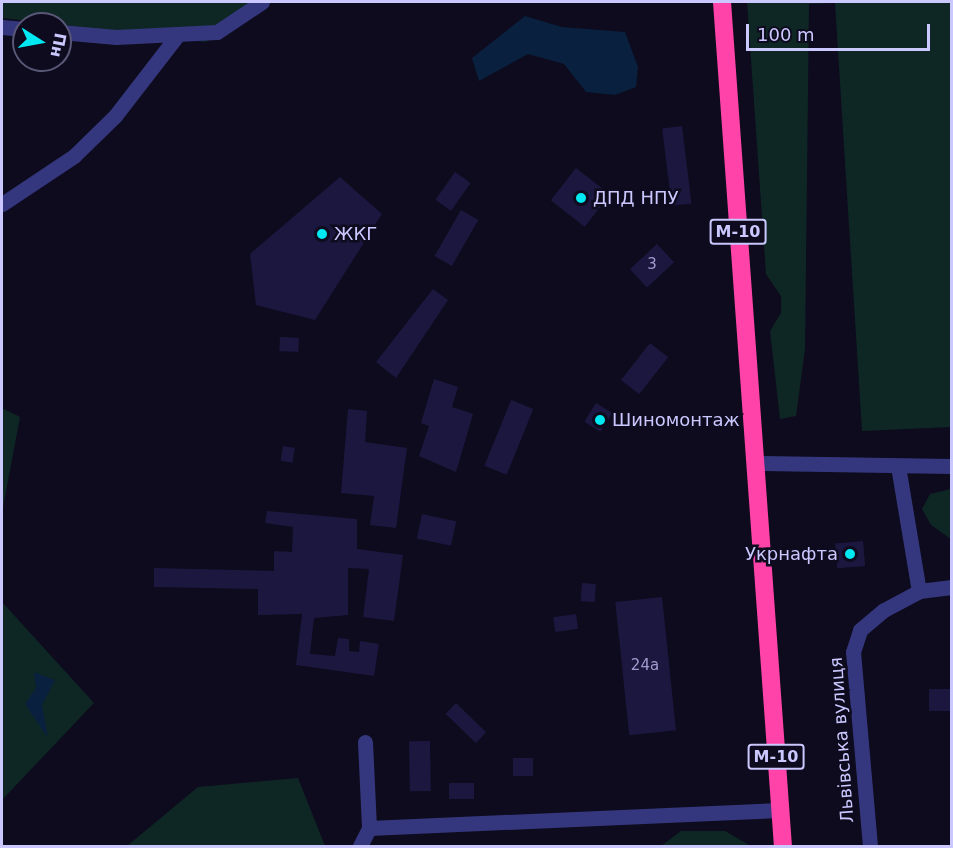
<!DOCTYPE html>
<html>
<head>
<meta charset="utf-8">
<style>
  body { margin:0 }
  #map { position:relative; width:953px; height:848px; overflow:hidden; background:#0d0b1d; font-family:"DejaVu Sans",sans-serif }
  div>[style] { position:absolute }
  .green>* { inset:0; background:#0e2725 }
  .water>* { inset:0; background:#09203e }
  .building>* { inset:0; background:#1c173f; transform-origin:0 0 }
  .minor>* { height:15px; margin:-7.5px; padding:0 7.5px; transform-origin:7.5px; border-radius:7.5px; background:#35377e }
  .highway>* { height:18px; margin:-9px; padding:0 9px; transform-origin:9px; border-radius:9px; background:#ff43a8 }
  .dots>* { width:16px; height:16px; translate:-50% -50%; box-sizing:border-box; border:3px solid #0d0b1d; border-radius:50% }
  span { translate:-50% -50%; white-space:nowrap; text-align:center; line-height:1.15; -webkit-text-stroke:5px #0d0b1d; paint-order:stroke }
  .number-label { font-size:15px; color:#9e9ccf }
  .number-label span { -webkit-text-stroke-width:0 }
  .shield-label span { padding:2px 4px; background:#0d0b1d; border:2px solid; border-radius:4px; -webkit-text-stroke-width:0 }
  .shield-label { font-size:16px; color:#cac8ff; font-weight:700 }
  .poi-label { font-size:18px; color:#cac8ff }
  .left { translate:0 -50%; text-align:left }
  .right { translate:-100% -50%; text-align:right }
  .street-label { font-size:18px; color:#cac8ff }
  .frame { position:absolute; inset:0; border:3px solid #cac8ff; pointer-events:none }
  .north { position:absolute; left:12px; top:12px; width:60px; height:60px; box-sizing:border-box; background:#0d0b1d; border:2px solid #595777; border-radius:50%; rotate:101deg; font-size:16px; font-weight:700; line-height:24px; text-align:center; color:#cac8ff }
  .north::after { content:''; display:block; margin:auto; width:21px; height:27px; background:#00e9f3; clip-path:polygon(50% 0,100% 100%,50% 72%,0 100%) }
  .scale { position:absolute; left:746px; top:24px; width:184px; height:27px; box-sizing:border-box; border:3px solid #cac8ff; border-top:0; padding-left:8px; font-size:18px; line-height:21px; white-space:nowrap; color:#cac8ff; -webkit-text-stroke:4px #0d0b1d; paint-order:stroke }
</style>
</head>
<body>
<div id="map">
  <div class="green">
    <i style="clip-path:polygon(2px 2px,264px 2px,206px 42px,2px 18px)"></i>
    <i style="clip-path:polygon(747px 2px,951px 2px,951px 427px,862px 431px,835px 3px,809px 4px,805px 349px,796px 416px,780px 419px,770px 331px,781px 313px,781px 296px,766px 274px)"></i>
    <i style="clip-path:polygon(2px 408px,20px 417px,2px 513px)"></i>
    <i style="clip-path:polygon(951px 489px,952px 489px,951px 539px,931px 525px,922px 509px,930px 494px)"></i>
    <i style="clip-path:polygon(2px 602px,94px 703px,2px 800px)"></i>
    <i style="clip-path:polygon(298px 778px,325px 846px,127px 846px,198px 787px)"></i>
    <i style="clip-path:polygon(681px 831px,725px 831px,751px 846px,661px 846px)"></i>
  </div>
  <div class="water">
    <i style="clip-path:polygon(525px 16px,562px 27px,625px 32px,638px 67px,636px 87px,615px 95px,586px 92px,564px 64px,528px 54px,479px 81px,472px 58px)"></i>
    <i style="clip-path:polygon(34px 672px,55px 680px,42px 705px,48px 738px,25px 704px,36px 688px)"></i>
  </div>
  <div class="building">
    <i style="left:682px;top:126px;width:78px;height:20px;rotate:83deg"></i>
    <i style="left:576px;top:168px;width:43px;height:41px;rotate:38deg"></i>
    <i style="left:455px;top:172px;width:19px;height:34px;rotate:35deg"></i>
    <i style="clip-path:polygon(340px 177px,382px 214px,315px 320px,256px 305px,250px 254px)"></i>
    <i style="left:461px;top:210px;width:20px;height:53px;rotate:30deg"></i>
    <i style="left:657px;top:244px;width:25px;height:37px;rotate:47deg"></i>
    <i style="clip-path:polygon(433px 289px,448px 300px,396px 378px,376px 362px)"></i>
    <i style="left:280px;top:337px;width:19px;height:14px;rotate:3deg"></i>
    <i style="left:650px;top:343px;width:23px;height:47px;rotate:38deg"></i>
    <i style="clip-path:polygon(434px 379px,458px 387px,452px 407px,473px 414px,456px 472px,419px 456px,429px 426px,421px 423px)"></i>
    <i style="left:511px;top:400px;width:24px;height:71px;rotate:22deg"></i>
    <i style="left:596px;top:403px;width:19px;height:22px;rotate:32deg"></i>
    <i style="clip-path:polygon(348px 409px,367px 411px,365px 442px,407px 448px,396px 528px,370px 525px,374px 496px,341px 493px)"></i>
    <i style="left:283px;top:446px;width:12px;height:15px;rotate:9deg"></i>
    <i style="clip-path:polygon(267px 511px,357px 519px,357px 549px,403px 555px,394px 621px,363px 617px,369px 569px,348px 568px,348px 615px,314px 618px,310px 654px,335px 656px,338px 638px,349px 639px,349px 651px,359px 652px,360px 641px,379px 644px,374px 676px,296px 665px,302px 614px,258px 615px,258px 589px,154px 587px,154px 568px,274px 571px,274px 551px,292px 552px,293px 527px,265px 523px)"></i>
    <i style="left:422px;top:514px;width:35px;height:25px;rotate:12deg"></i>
    <i style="left:863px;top:541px;width:25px;height:28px;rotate:85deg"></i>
    <i style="left:582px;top:583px;width:14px;height:18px;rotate:4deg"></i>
    <i style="left:662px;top:597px;width:134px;height:47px;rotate:84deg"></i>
    <i style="left:576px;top:614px;width:15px;height:23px;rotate:82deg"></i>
    <i style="left:951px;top:689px;width:22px;height:22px;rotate:90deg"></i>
    <i style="left:456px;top:703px;width:42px;height:15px;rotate:44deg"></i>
    <i style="left:430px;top:741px;width:50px;height:21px;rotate:89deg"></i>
    <i style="left:513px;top:758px;width:20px;height:18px"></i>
    <i style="left:449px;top:783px;width:25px;height:16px"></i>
  </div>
  <div class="minor">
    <i style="left:2px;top:27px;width:22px;rotate:5deg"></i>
    <i style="left:60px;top:32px;width:56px;rotate:5.1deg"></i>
    <i style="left:116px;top:37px;width:101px;rotate:-2.8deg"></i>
    <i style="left:217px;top:32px;width:54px;rotate:-33.7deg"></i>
    <i style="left:2px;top:204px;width:87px;rotate:-33.7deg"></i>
    <i style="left:74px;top:156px;width:57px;rotate:-44.3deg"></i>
    <i style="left:115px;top:116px;width:100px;rotate:-52.3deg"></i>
    <i style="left:754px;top:463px;width:198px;rotate:0.9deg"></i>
    <i style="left:898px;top:466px;width:127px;rotate:80.5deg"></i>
    <i style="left:365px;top:742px;width:86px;rotate:87.3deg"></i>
    <i style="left:360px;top:846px;width:20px;rotate:-63deg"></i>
    <i style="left:369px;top:828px;width:411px;rotate:-2.5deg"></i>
    <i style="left:870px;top:846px;width:195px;rotate:-95deg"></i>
    <i style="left:853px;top:652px;width:23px;rotate:-72deg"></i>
    <i style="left:860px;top:630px;width:31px;rotate:-40deg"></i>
    <i style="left:884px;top:610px;width:40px;rotate:-28deg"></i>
    <i style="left:919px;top:591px;width:33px;rotate:-7deg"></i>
  </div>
  <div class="highway">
    <i style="left:722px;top:2px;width:846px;rotate:85.87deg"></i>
  </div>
  <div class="dots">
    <i style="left:581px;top:198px;background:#00e9f3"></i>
    <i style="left:322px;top:234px;background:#00e9f3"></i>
    <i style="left:600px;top:420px;background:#00e9f3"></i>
    <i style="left:850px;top:554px;background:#00e9f3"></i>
  </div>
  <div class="number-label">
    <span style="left:652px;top:265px">3</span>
    <span style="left:645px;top:666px">24а</span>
  </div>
  <div class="shield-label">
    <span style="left:738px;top:232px">М-10</span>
    <span style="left:776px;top:757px">М-10</span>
  </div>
  <div class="poi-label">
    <span class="left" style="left:593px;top:198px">ДПД НПУ</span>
    <span class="left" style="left:334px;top:234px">ЖКГ</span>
    <span class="left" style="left:612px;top:420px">Шиномонтаж</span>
    <span class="right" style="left:838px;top:554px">Укрнафта</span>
  </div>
  <div class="street-label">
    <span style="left:842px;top:740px;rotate:-94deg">Львівська вулиця</span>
  </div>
  <div class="frame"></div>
  <div class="north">Пн</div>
  <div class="scale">100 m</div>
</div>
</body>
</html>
